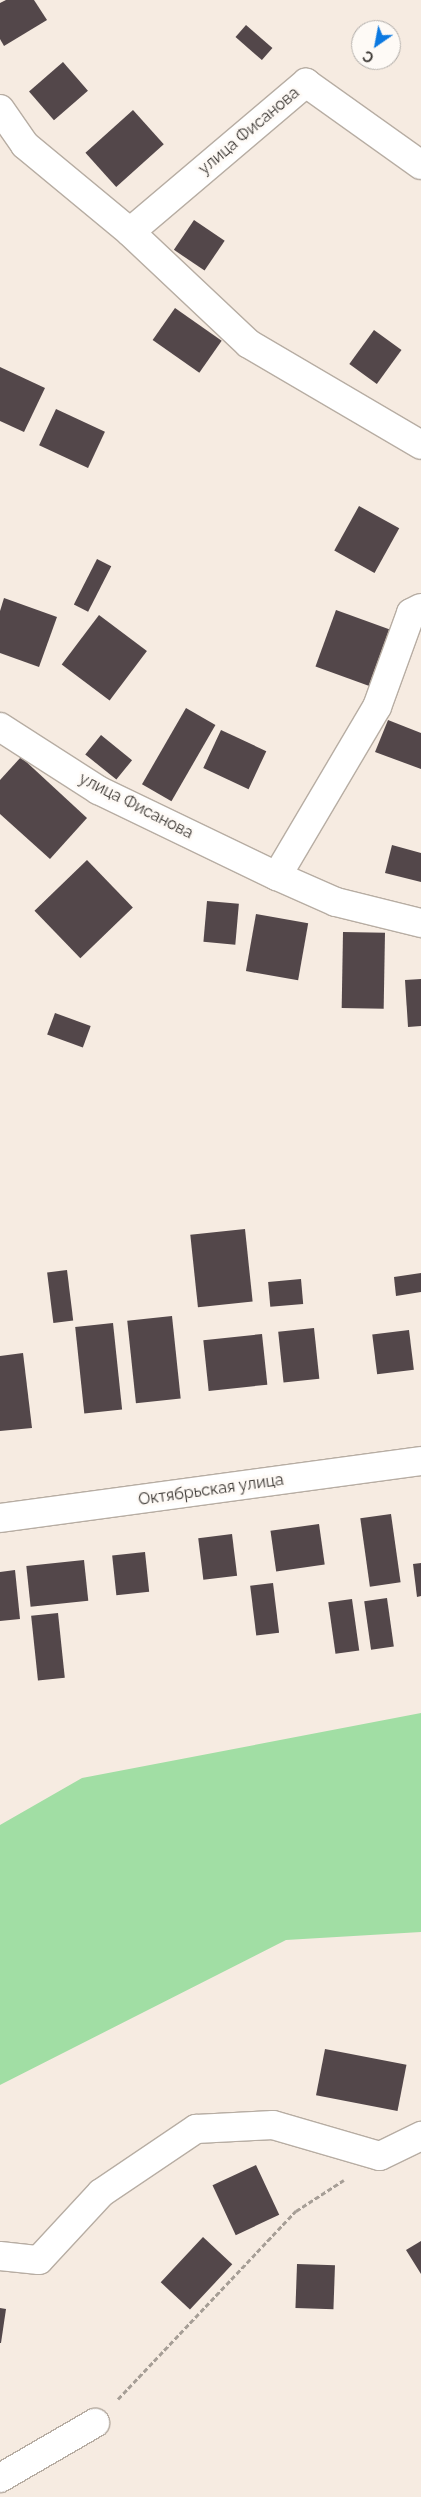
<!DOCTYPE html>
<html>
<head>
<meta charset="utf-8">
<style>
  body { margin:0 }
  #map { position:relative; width:421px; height:2497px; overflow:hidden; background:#f6ebe1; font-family:Raleway,sans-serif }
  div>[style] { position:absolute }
  .green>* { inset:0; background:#a1dea4 }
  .building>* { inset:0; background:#53474a; transform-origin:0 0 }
  .path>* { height:3px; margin-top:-1.5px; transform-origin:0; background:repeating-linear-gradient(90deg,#a69e96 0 5px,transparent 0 7.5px) }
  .roads { filter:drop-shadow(1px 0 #b7ada3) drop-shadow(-1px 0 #b7ada3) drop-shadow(0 1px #b7ada3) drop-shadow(0 -1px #b7ada3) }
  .minor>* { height:28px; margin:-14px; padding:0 14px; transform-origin:14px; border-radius:14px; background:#fff }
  span { translate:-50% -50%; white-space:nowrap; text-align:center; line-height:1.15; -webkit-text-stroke:5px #fefaf6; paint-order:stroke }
  .street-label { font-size:16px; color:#3b3733 }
  .north { position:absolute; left:351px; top:20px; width:50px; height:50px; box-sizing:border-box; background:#fefaf6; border:1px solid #b0aca8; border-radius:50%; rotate:213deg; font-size:14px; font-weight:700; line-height:20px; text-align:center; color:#3b3733 }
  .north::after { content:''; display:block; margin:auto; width:18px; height:22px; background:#0c79e1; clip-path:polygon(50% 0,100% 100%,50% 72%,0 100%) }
</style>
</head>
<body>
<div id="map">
  <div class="green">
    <i style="clip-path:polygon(421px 1713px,421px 1932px,286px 1940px,0 2085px,0 1825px,82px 1778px)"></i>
  </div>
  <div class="building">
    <i style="clip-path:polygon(6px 0,34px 0,47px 20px,4px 46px,0 39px,0 3px)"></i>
    <i style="left:246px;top:25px;width:35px;height:16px;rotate:41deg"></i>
    <i style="left:63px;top:62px;width:38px;height:45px;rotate:49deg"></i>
    <i style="left:133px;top:110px;width:46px;height:64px;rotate:48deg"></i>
    <i style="left:194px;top:220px;width:37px;height:36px;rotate:34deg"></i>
    <i style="left:175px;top:308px;width:57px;height:39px;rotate:35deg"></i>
    <i style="left:374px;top:330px;width:34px;height:42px;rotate:36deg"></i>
    <i style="clip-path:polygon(0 367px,45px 388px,24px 432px,0 421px)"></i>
    <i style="left:56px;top:409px;width:54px;height:40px;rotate:25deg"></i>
    <i style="left:359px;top:506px;width:46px;height:51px;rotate:29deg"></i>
    <i style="left:97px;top:559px;width:16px;height:51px;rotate:27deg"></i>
    <i style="clip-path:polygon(4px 598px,57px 617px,39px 667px,0 653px,0 611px)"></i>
    <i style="left:336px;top:610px;width:58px;height:60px;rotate:20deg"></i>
    <i style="left:99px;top:615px;width:60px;height:62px;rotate:37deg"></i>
    <i style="left:186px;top:708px;width:34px;height:88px;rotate:30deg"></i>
    <i style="clip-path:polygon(388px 720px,421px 733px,421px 769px,375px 752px)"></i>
    <i style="left:221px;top:730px;width:50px;height:42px;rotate:25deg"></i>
    <i style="left:101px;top:735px;width:40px;height:25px;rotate:39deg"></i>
    <i style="clip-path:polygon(21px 757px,87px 818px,50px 859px,0 814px,0 780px)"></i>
    <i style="clip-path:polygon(392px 845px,421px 853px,421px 882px,385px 873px)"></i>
    <i style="left:87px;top:860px;width:66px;height:73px;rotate:46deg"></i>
    <i style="left:207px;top:901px;width:32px;height:41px;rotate:5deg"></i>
    <i style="left:256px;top:914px;width:53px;height:58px;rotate:10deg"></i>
    <i style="left:343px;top:932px;width:42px;height:76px;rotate:1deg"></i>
    <i style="clip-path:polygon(421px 979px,421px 1026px,408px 1027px,405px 980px)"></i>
    <i style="left:55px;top:1013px;width:38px;height:23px;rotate:20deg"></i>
    <i style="left:245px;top:1229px;width:73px;height:55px;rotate:84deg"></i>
    <i style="left:67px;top:1270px;width:51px;height:20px;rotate:83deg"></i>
    <i style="clip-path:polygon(421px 1273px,421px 1292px,396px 1296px,394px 1277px)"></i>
    <i style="left:301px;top:1279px;width:25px;height:33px;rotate:85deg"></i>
    <i style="left:172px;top:1316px;width:83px;height:45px;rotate:84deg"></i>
    <i style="left:113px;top:1323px;width:87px;height:38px;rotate:84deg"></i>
    <i style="left:314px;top:1328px;width:51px;height:36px;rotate:84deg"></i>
    <i style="left:409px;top:1330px;width:40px;height:37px;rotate:83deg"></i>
    <i style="left:262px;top:1334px;width:51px;height:59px;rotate:84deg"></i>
    <i style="clip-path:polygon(23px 1353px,32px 1428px,0 1431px,0 1356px)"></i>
    <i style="left:391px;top:1514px;width:69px;height:31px;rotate:82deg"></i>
    <i style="left:319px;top:1524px;width:41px;height:49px;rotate:82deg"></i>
    <i style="left:232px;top:1534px;width:42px;height:34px;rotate:83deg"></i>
    <i style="left:145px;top:1552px;width:40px;height:33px;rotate:84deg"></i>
    <i style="left:84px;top:1560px;width:41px;height:58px;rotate:84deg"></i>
    <i style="clip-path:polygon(421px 1563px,421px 1596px,417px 1597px,413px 1564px)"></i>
    <i style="clip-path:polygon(15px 1570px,20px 1619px,0 1621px,0 1572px)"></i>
    <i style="left:273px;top:1583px;width:50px;height:23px;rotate:83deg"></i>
    <i style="left:387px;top:1598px;width:49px;height:23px;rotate:82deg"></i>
    <i style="left:352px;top:1599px;width:52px;height:24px;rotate:82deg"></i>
    <i style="left:58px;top:1613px;width:65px;height:27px;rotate:84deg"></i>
    <i style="left:325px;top:2049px;width:83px;height:47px;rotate:11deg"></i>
    <i style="left:256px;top:2165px;width:55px;height:48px;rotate:65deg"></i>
    <i style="left:203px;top:2237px;width:40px;height:62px;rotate:43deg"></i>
    <i style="clip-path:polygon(421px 2241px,421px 2274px,406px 2250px)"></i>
    <i style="left:297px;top:2264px;width:38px;height:44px;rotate:2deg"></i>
    <i style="clip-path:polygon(0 2308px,6px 2309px,1px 2343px,0 2343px)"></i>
  </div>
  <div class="path">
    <i style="left:118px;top:2399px;width:259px;rotate:-46.6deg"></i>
    <i style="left:296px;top:2211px;width:57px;rotate:-32.9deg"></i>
  </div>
  <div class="roads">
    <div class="minor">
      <i style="left:0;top:109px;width:44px;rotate:55.2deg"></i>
      <i style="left:25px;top:145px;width:136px;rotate:39.6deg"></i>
      <i style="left:130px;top:232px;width:163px;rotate:43.3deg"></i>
      <i style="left:249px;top:344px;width:199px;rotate:30.4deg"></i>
      <i style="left:130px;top:232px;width:231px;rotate:-40.3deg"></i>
      <i style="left:306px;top:83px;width:141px;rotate:35.5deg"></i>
      <i style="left:0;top:727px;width:117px;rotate:32.7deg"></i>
      <i style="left:98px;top:790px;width:199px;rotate:25.7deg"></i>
      <i style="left:277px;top:876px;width:64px;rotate:23.8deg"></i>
      <i style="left:336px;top:902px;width:88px;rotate:13.9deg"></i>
      <i style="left:277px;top:876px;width:196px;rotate:-59.4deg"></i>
      <i style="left:377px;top:707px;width:100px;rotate:-70.1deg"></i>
      <i style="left:411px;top:613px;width:11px;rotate:-27deg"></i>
      <i style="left:0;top:1518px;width:425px;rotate:-7.7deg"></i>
      <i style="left:0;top:2256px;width:39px;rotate:6deg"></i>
      <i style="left:39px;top:2260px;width:91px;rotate:-47.2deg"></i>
      <i style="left:101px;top:2193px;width:115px;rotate:-34deg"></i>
      <i style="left:196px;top:2129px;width:77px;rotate:-3deg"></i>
      <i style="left:273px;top:2125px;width:111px;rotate:16.2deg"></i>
      <i style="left:380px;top:2156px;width:46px;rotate:-26deg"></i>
      <i style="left:0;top:2478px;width:110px;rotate:-30.1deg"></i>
    </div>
  </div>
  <div class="street-label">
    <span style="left:249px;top:131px;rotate:-40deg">улица Фисанова</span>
    <span style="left:136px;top:806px;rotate:27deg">улица Фисанова</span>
    <span style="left:211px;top:1490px;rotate:-8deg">Октябрьская улица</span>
  </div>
  <div class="north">С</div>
</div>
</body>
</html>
